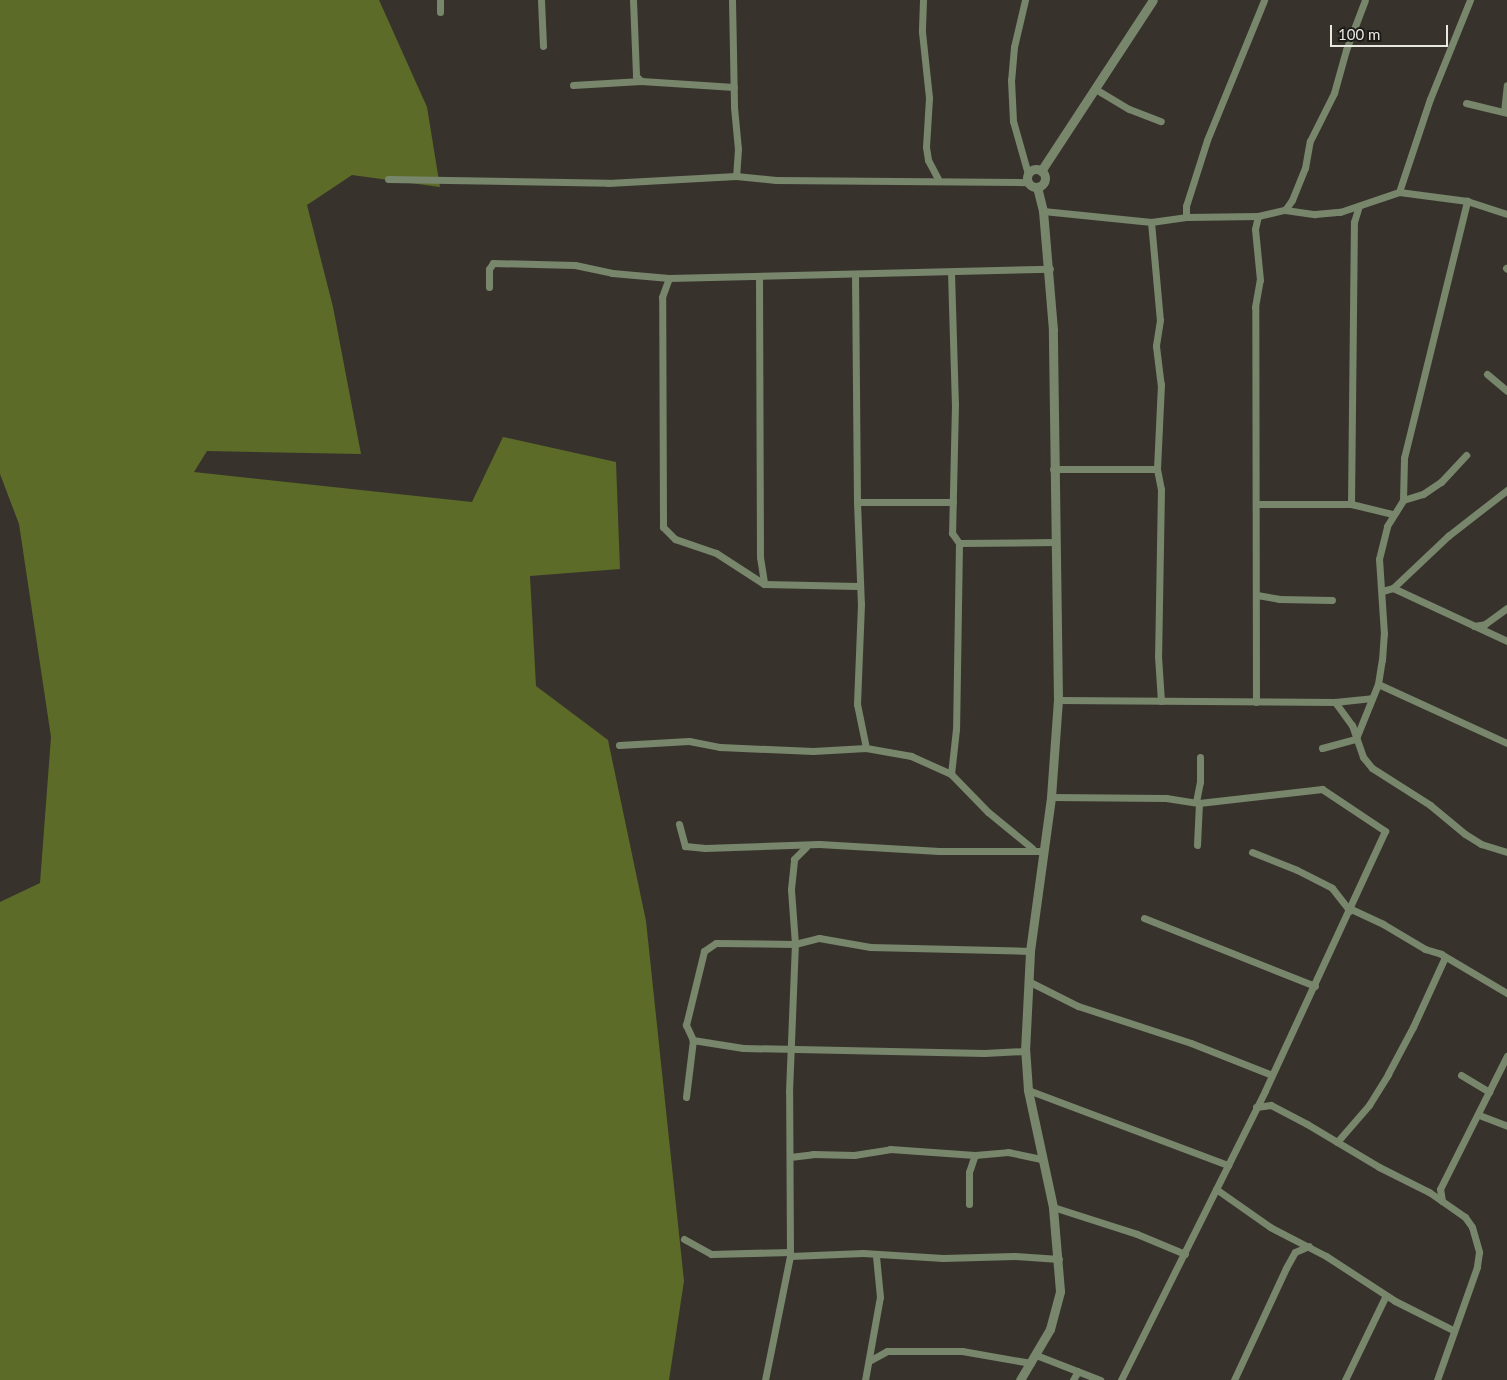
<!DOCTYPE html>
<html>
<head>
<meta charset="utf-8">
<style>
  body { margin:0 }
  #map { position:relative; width:1507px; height:1380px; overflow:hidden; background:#37332c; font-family:Lato,sans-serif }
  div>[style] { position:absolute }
  .forest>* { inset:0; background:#5c6b27 }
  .minor>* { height:7px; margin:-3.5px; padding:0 3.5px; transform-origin:3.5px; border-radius:3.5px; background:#78866c }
  .tertiary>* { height:9px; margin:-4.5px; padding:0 4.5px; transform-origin:4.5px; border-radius:4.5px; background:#78866c }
  .tertiary>.ring { margin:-4.5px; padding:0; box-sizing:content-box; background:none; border:9px solid #78866c; border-radius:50% }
  span { translate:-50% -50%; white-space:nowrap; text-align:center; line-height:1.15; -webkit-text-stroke:5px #1d1b18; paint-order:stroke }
  .scale { position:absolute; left:1330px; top:25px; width:118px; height:22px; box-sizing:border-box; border:2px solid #e9e7e2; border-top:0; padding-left:6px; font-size:15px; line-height:18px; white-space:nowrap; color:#e9e7e2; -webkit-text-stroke:4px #1d1b18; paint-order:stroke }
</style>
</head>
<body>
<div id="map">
  <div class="forest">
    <i style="clip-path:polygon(0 0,379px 0,427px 107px,440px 187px,352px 175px,307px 205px,333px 307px,361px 454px,207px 451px,194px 472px,472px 502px,503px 437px,616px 462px,620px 569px,530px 576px,536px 686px,608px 740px,646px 921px,684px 1281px,669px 1380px,0 1380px,0 902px,40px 883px,51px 737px,19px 524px,0 474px)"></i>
  </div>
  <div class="minor">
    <i style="left:541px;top:0;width:46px;rotate:87.5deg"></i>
    <i style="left:633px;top:0;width:76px;rotate:87.7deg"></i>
    <i style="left:636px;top:76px;width:7px;rotate:45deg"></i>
    <i style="left:641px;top:81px;width:93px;rotate:3.7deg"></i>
    <i style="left:732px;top:0;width:107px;rotate:88.9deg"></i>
    <i style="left:734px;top:107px;width:42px;rotate:84.6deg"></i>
    <i style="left:738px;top:149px;width:27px;rotate:94deg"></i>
    <i style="left:736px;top:176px;width:40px;rotate:5.7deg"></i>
    <i style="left:776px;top:180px;width:252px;rotate:0.5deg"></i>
    <i style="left:923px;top:0;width:32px;rotate:92deg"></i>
    <i style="left:922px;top:32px;width:66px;rotate:83.9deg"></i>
    <i style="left:929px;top:98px;width:49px;rotate:93.5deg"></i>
    <i style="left:926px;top:147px;width:13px;rotate:81deg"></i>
    <i style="left:928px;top:160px;width:21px;rotate:62deg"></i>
    <i style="left:1025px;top:0;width:48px;rotate:103.2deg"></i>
    <i style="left:1014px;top:47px;width:33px;rotate:95deg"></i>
    <i style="left:1011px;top:80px;width:41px;rotate:87.2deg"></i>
    <i style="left:1013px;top:121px;width:55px;rotate:74.2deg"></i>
    <i style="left:440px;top:12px;width:12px;rotate:-90deg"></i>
    <i style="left:573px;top:85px;width:68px;rotate:-3.4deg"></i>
    <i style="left:1097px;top:90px;width:37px;rotate:31deg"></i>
    <i style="left:1129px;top:109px;width:34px;rotate:21deg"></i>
    <i style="left:1466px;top:103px;width:42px;rotate:13.7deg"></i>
    <i style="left:1504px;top:112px;width:27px;rotate:-84deg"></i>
    <i style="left:388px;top:179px;width:220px;rotate:1deg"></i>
    <i style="left:608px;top:183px;width:128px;rotate:-3.1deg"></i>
    <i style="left:1399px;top:192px;width:98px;rotate:-71.6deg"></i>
    <i style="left:1430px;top:99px;width:107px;rotate:-68deg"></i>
    <i style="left:1285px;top:210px;width:12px;rotate:-55deg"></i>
    <i style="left:1292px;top:200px;width:35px;rotate:-68deg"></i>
    <i style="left:1305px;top:168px;width:27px;rotate:-80deg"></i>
    <i style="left:1310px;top:141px;width:54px;rotate:-63.4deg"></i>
    <i style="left:1334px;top:93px;width:45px;rotate:-74.4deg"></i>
    <i style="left:1346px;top:50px;width:53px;rotate:-69.2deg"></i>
    <i style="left:1043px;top:211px;width:109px;rotate:5.8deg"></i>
    <i style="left:1151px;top:222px;width:35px;rotate:-8deg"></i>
    <i style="left:1186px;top:217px;width:11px;rotate:-90deg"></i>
    <i style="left:1186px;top:206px;width:69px;rotate:-72.3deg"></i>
    <i style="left:1207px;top:140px;width:151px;rotate:-67.8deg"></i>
    <i style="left:1186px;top:217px;width:72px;rotate:-0.8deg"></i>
    <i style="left:1151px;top:222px;width:98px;rotate:84.8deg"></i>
    <i style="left:1160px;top:320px;width:26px;rotate:99deg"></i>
    <i style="left:1156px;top:346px;width:38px;rotate:83deg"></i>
    <i style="left:1161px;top:384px;width:85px;rotate:92.7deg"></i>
    <i style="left:1157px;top:469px;width:20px;rotate:79deg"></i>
    <i style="left:1161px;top:489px;width:167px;rotate:91deg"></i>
    <i style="left:1158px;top:656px;width:45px;rotate:86.2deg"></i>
    <i style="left:1506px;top:268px;width:1px;rotate:45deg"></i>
    <i style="left:951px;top:272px;width:132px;rotate:88.3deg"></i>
    <i style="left:955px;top:404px;width:129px;rotate:91.3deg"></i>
    <i style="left:952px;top:533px;width:12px;rotate:55deg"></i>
    <i style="left:959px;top:543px;width:186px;rotate:90.9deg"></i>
    <i style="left:956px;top:729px;width:45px;rotate:96.3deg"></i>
    <i style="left:855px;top:274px;width:228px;rotate:89.5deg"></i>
    <i style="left:857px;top:502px;width:102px;rotate:87.8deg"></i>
    <i style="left:861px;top:604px;width:100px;rotate:92.3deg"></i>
    <i style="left:857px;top:704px;width:45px;rotate:78.4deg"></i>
    <i style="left:759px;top:276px;width:281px;rotate:89.8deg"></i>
    <i style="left:760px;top:557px;width:26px;rotate:81deg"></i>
    <i style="left:489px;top:287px;width:18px;rotate:-90deg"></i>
    <i style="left:489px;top:269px;width:7px;rotate:-56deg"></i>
    <i style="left:493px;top:263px;width:82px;rotate:1.4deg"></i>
    <i style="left:575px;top:265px;width:38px;rotate:12deg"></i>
    <i style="left:612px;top:273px;width:57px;rotate:5deg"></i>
    <i style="left:1487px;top:374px;width:26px;rotate:40deg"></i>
    <i style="left:1053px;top:469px;width:104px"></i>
    <i style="left:1403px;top:500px;width:21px;rotate:-17deg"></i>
    <i style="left:1423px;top:494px;width:22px;rotate:-34deg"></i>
    <i style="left:1441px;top:482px;width:37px;rotate:-47deg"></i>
    <i style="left:857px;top:502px;width:96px"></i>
    <i style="left:1257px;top:504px;width:94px"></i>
    <i style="left:1351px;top:504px;width:42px;rotate:13.7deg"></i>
    <i style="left:1351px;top:504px;width:282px;rotate:-89.4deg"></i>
    <i style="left:1354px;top:222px;width:17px;rotate:-73deg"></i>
    <i style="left:959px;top:543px;width:97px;rotate:-0.6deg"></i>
    <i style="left:858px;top:586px;width:94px;rotate:-178.8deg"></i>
    <i style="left:764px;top:584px;width:57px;rotate:-147.1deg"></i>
    <i style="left:716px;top:553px;width:43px;rotate:-161.1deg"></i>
    <i style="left:675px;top:539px;width:17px;rotate:-135deg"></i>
    <i style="left:663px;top:527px;width:230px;rotate:-90.2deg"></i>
    <i style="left:662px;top:297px;width:20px;rotate:-70deg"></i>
    <i style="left:669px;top:278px;width:381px;rotate:-1.4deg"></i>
    <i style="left:1393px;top:588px;width:76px;rotate:-43.4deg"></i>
    <i style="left:1448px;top:536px;width:75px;rotate:-37.9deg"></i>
    <i style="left:1382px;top:591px;width:11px;rotate:-15deg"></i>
    <i style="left:1393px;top:588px;width:126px;rotate:24.9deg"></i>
    <i style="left:1257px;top:595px;width:22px;rotate:10deg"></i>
    <i style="left:1279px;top:599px;width:53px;rotate:1.1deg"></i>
    <i style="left:1474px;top:626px;width:11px;rotate:-10deg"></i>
    <i style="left:1485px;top:624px;width:27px;rotate:-36deg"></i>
    <i style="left:1378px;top:684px;width:142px;rotate:24.6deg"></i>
    <i style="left:1058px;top:700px;width:277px;rotate:0.4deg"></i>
    <i style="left:1335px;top:702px;width:37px;rotate:-6deg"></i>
    <i style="left:1256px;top:702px;width:395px;rotate:-90.1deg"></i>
    <i style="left:1255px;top:307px;width:27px;rotate:-80deg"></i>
    <i style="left:1260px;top:280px;width:51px;rotate:-95.6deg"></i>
    <i style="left:1255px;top:229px;width:13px;rotate:-77deg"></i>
    <i style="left:1258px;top:216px;width:28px;rotate:-13deg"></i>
    <i style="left:1285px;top:210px;width:30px;rotate:8deg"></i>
    <i style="left:1315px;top:214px;width:25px;rotate:-5deg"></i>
    <i style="left:1340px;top:212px;width:62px;rotate:-18.7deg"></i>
    <i style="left:1399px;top:192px;width:69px;rotate:7.5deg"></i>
    <i style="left:1467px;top:201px;width:42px;rotate:18deg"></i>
    <i style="left:1335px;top:702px;width:29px;rotate:54deg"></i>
    <i style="left:1352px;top:725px;width:34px;rotate:71deg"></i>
    <i style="left:1363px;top:757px;width:14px;rotate:51deg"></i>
    <i style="left:1372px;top:768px;width:69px;rotate:32.5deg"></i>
    <i style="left:1430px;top:805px;width:45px;rotate:39.6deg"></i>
    <i style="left:1465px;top:834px;width:19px;rotate:32deg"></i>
    <i style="left:1481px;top:844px;width:27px;rotate:17deg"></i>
    <i style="left:1357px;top:736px;width:56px;rotate:-68deg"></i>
    <i style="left:1378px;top:684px;width:24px;rotate:-81deg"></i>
    <i style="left:1382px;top:660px;width:26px;rotate:-86deg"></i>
    <i style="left:1384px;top:634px;width:75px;rotate:-93.8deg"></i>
    <i style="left:1379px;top:559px;width:34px;rotate:-76deg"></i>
    <i style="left:1387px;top:526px;width:31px;rotate:-58deg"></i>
    <i style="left:1403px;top:500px;width:42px;rotate:-88.6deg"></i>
    <i style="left:1404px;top:458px;width:265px;rotate:-76.2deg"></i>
    <i style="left:619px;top:745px;width:70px;rotate:-3.3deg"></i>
    <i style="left:689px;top:741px;width:32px;rotate:11deg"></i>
    <i style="left:720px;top:747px;width:93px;rotate:2.5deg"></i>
    <i style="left:813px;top:751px;width:53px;rotate:-3.2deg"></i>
    <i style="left:866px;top:748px;width:46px;rotate:10.1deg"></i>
    <i style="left:911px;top:756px;width:44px;rotate:24.2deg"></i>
    <i style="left:951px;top:774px;width:53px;rotate:45.8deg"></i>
    <i style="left:988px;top:812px;width:57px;rotate:39.3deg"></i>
    <i style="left:1322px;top:748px;width:35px;rotate:-15deg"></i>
    <i style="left:1051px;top:797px;width:115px;rotate:0.5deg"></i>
    <i style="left:1166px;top:798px;width:33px;rotate:9deg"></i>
    <i style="left:1199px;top:803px;width:124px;rotate:-6.5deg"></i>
    <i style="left:1322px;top:789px;width:76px;rotate:33.7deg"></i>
    <i style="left:1385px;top:831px;width:286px;rotate:114.8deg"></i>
    <i style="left:1265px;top:1091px;width:323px;rotate:116.5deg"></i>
    <i style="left:1196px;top:802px;width:20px;rotate:-79deg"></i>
    <i style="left:1200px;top:782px;width:25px;rotate:-90deg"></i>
    <i style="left:679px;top:824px;width:23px;rotate:75deg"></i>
    <i style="left:685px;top:846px;width:20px;rotate:6deg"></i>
    <i style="left:705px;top:848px;width:114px;rotate:-2deg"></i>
    <i style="left:819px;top:844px;width:120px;rotate:3.3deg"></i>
    <i style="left:939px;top:851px;width:105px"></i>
    <i style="left:1197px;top:845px;width:42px;rotate:-87.3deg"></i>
    <i style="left:1252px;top:852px;width:48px;rotate:21.8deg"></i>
    <i style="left:1297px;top:870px;width:39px;rotate:27deg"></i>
    <i style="left:1332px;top:888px;width:29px;rotate:52deg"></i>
    <i style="left:1351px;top:909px;width:35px;rotate:25deg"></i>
    <i style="left:1383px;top:924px;width:49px;rotate:30.8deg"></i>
    <i style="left:1425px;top:949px;width:17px;rotate:17deg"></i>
    <i style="left:1441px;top:954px;width:77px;rotate:30.6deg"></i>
    <i style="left:1144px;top:918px;width:184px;rotate:21.7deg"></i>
    <i style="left:1028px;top:981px;width:56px;rotate:26.6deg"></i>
    <i style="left:1078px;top:1006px;width:119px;rotate:18.1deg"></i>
    <i style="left:1191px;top:1043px;width:87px;rotate:21.6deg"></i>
    <i style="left:1025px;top:1051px;width:41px;rotate:177.2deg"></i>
    <i style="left:984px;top:1053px;width:241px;rotate:-178.8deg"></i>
    <i style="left:743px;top:1048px;width:51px;rotate:-170.9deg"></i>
    <i style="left:693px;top:1040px;width:17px;rotate:-115deg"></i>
    <i style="left:686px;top:1025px;width:76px;rotate:-76.3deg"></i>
    <i style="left:704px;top:951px;width:14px;rotate:-34deg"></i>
    <i style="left:716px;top:943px;width:79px;rotate:0.7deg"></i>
    <i style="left:795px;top:944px;width:25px;rotate:-14deg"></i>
    <i style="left:819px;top:938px;width:52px;rotate:10deg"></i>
    <i style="left:870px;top:947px;width:160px;rotate:1.4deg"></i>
    <i style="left:1461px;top:1075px;width:33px;rotate:31deg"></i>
    <i style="left:1028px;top:1090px;width:214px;rotate:20.6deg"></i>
    <i style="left:686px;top:1097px;width:57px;rotate:-83deg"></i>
    <i style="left:1256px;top:1107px;width:15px;rotate:-8deg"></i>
    <i style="left:1271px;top:1105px;width:41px;rotate:27.8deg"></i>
    <i style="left:1307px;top:1124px;width:84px;rotate:30.8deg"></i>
    <i style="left:1379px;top:1167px;width:56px;rotate:26.6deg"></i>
    <i style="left:1429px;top:1192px;width:44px;rotate:34.8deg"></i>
    <i style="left:1465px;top:1217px;width:12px;rotate:55deg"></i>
    <i style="left:1472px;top:1227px;width:26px;rotate:74deg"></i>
    <i style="left:1479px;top:1252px;width:15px;rotate:98deg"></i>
    <i style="left:1477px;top:1267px;width:120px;rotate:109.5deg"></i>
    <i style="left:1479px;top:1115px;width:30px;rotate:21deg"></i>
    <i style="left:1337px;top:1142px;width:49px;rotate:-49.1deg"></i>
    <i style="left:1369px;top:1105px;width:36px;rotate:-58deg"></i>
    <i style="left:1388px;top:1074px;width:53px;rotate:-62deg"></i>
    <i style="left:1413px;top:1027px;width:77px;rotate:-65.4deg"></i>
    <i style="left:790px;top:1157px;width:23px;rotate:-7deg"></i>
    <i style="left:813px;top:1154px;width:41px;rotate:1.4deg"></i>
    <i style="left:854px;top:1155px;width:36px;rotate:-9deg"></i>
    <i style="left:890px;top:1149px;width:85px;rotate:4deg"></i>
    <i style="left:975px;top:1155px;width:33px;rotate:-5deg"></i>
    <i style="left:1008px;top:1152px;width:35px;rotate:12deg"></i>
    <i style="left:1216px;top:1189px;width:66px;rotate:35.1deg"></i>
    <i style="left:1270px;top:1227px;width:63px;rotate:27.4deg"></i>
    <i style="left:1326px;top:1256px;width:82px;rotate:33.1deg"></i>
    <i style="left:1395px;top:1301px;width:65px;rotate:26.6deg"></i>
    <i style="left:1442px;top:1201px;width:12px;rotate:-99deg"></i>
    <i style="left:1440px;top:1189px;width:149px;rotate:-63.3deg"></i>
    <i style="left:969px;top:1204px;width:32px;rotate:-90deg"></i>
    <i style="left:969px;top:1172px;width:18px;rotate:-71deg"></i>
    <i style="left:1053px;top:1207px;width:88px;rotate:17.8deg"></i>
    <i style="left:1137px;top:1234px;width:52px;rotate:22.6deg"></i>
    <i style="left:684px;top:1239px;width:31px;rotate:29deg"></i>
    <i style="left:711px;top:1254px;width:79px;rotate:-1.5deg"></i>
    <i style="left:790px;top:1256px;width:73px;rotate:-2.4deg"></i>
    <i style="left:863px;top:1253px;width:80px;rotate:3.6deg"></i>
    <i style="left:943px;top:1258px;width:71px;rotate:-1.6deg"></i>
    <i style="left:1014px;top:1256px;width:45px;rotate:3.8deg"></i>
    <i style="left:1036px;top:1355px;width:69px;rotate:21.3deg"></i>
    <i style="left:869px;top:1361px;width:21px;rotate:-29deg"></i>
    <i style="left:887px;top:1351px;width:75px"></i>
    <i style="left:962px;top:1351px;width:70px;rotate:9.9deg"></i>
    <i style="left:765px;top:1380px;width:126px;rotate:-78.6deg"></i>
    <i style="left:790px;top:1256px;width:164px;rotate:-90.3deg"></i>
    <i style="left:789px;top:1092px;width:148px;rotate:-87.7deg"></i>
    <i style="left:795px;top:944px;width:55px;rotate:-94.2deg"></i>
    <i style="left:791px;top:889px;width:30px;rotate:-84deg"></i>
    <i style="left:794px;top:859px;width:17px;rotate:-45deg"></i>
    <i style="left:865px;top:1380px;width:84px;rotate:-79.8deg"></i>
    <i style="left:880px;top:1297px;width:41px;rotate:-95.6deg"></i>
    <i style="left:1073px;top:1380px;width:10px;rotate:-61deg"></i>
    <i style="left:1234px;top:1380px;width:123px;rotate:-65.1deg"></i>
    <i style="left:1286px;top:1268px;width:18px;rotate:-61deg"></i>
    <i style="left:1295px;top:1252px;width:15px;rotate:-23deg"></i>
    <i style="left:1345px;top:1380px;width:94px;rotate:-64.2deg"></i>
  </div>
  <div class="tertiary">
    <i class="ring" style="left:1027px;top:169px;width:9px;height:9px"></i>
    <i style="left:1041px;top:171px;width:204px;rotate:-56.8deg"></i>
    <i style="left:1020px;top:1380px;width:59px;rotate:-59.5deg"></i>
    <i style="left:1050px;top:1329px;width:39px;rotate:-75deg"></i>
    <i style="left:1060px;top:1291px;width:84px;rotate:-94.8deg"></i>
    <i style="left:1053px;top:1207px;width:120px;rotate:-102.1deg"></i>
    <i style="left:1028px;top:1090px;width:39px;rotate:-94deg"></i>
    <i style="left:1025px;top:1051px;width:100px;rotate:-87.1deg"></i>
    <i style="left:1030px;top:951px;width:155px;rotate:-82.2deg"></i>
    <i style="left:1051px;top:797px;width:97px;rotate:-85.9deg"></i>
    <i style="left:1058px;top:700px;width:370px;rotate:-90.8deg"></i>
    <i style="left:1053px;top:330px;width:119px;rotate:-94.8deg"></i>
    <i style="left:1043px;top:211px;width:25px;rotate:-104deg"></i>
  </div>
  <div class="scale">100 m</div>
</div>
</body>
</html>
